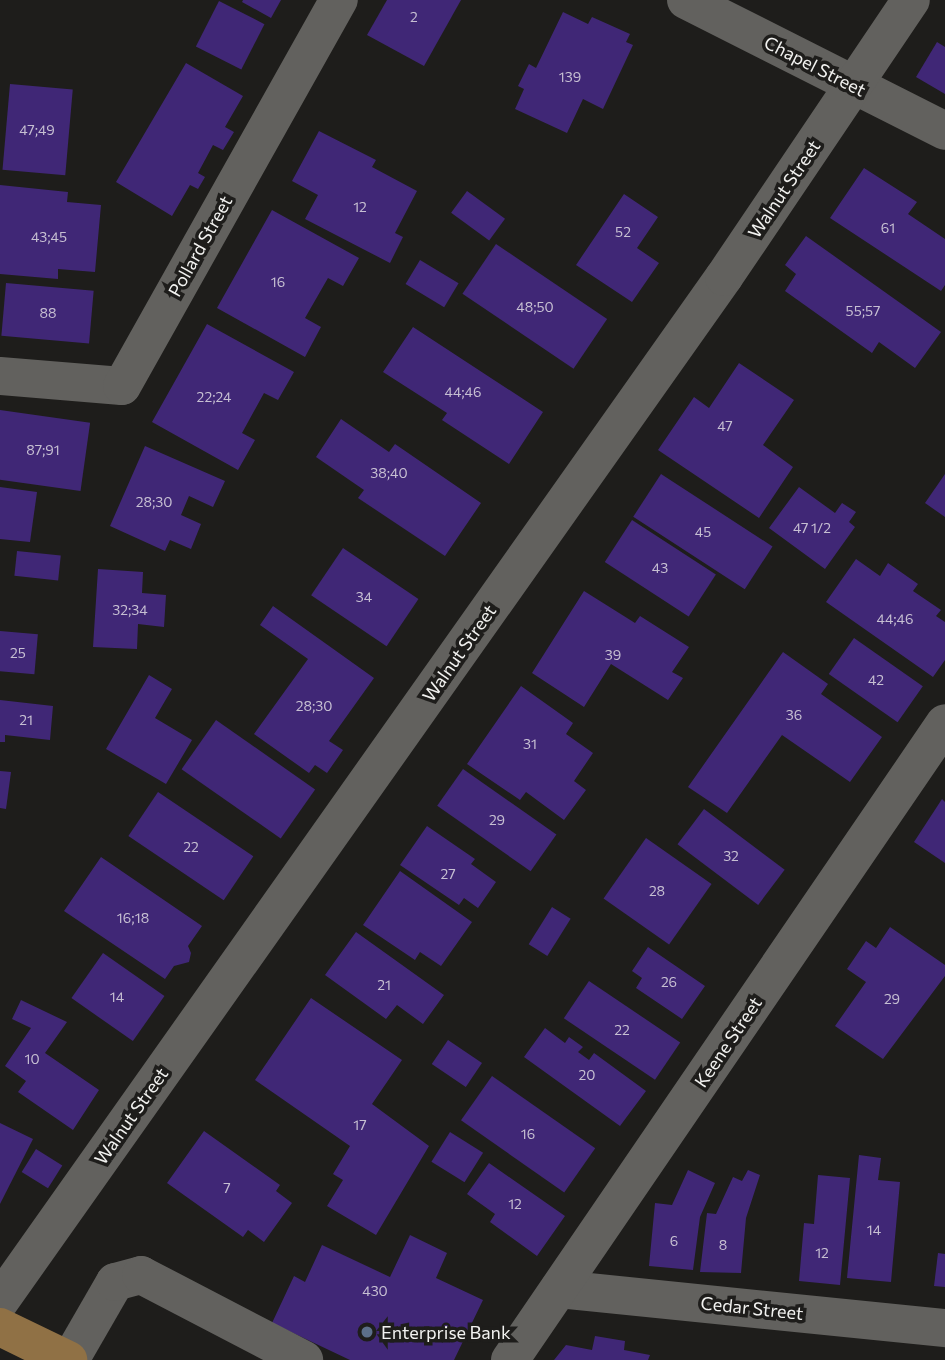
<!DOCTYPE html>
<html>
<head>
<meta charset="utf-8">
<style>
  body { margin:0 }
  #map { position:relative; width:945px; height:1360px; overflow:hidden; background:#1e1d1b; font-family:Commissioner,sans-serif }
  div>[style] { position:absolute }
  .building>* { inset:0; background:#402776; transform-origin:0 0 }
  .minor>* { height:38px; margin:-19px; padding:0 19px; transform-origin:19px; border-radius:19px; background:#62615e }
  .major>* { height:38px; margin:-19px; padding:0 19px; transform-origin:19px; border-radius:19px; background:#907145 }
  .dots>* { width:19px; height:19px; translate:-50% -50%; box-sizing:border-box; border:4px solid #1e1d1b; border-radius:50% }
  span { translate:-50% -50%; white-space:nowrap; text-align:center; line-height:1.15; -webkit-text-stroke:7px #1e1d1b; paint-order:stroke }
  .number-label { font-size:14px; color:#c6bfd2 }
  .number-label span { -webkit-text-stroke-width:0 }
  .street-label { font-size:18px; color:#f2f2f0 }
  .poi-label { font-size:18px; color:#f2f2f0 }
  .left { translate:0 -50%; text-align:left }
</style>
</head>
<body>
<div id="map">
  <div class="building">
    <i style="clip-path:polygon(243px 0,281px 0,271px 18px,242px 2px)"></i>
    <i style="clip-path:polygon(387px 0,461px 0,424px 66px,367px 35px)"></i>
    <i style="left:219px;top:1px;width:51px;height:51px;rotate:27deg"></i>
    <i style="clip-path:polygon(563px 12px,588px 24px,592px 17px,630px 34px,626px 42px,633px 45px,603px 109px,583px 99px,567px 133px,515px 109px,524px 89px,518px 86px,529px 64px,536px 68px)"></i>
    <i style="clip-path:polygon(937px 42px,945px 47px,945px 94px,916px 77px)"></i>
    <i style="clip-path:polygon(186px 63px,243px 96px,225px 127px,234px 132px,223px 150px,213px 145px,198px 173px,205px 177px,198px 189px,190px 185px,172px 216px,116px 182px)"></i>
    <i style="left:10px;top:84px;width:63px;height:86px;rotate:5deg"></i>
    <i style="clip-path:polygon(319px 131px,376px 160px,372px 167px,417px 191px,395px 233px,403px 237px,390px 263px,305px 219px,318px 195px,292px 181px)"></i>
    <i style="clip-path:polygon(864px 168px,917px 202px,908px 214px,945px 239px,945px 285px,941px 291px,830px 218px)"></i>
    <i style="clip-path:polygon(0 185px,68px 192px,67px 202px,101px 205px,95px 272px,58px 269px,58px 279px,0 274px)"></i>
    <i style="left:467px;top:191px;width:47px;height:27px;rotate:36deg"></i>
    <i style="clip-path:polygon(624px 194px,658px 217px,637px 248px,659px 263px,632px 302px,576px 265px)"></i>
    <i style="clip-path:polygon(272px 210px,359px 258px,343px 286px,328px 278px,305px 318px,321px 327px,305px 357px,217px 308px)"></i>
    <i style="clip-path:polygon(806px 236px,941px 332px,915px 368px,879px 342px,872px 353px,785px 291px,796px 274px,785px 265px)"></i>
    <i style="left:496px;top:244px;width:134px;height:60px;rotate:34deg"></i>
    <i style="left:420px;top:260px;width:45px;height:28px;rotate:31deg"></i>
    <i style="left:6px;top:283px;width:88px;height:53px;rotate:5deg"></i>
    <i style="clip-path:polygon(207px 324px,294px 372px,278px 400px,264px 393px,242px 433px,255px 440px,238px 470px,152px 422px)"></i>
    <i style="clip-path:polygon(413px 327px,543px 412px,509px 464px,442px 420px,447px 413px,383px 372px)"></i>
    <i style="clip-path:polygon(739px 363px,794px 400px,763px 445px,793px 467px,759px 518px,658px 450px,694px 397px,709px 408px)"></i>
    <i style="left:0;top:410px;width:91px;height:69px;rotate:8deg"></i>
    <i style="clip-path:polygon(341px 419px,389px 452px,395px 444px,481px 503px,445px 556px,358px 498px,364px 490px,316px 457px)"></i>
    <i style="clip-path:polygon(145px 446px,225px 481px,213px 507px,189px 496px,181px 515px,201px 524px,191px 549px,170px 540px,165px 551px,110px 526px)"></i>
    <i style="left:661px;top:474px;width:133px;height:51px;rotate:33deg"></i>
    <i style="clip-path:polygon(945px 474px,945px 517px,925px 503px)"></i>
    <i style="clip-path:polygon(0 487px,37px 492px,30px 542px,0 539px)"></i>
    <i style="clip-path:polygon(799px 487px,835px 513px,842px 503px,856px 512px,849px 522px,855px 527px,825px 569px,769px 528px)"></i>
    <i style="left:632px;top:520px;width:100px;height:50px;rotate:33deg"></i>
    <i style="left:343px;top:548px;width:91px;height:57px;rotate:34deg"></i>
    <i style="left:17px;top:551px;width:44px;height:25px;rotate:6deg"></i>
    <i style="clip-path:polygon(856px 559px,880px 576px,888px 563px,918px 584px,913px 591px,941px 610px,936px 616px,945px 622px,945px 660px,933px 677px,826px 602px)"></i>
    <i style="clip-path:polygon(98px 569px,143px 572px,142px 593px,166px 595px,164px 627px,138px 624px,137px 649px,93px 647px)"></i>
    <i style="clip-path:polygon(584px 591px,635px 623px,640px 616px,689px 647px,672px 672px,683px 678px,668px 700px,611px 664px,584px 707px,532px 673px)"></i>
    <i style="clip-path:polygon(273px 606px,374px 678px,329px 741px,343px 750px,327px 773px,315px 765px,309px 773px,254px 734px,308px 659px,260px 625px)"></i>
    <i style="left:0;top:631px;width:38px;height:40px;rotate:5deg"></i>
    <i style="left:854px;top:638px;width:84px;height:44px;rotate:35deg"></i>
    <i style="clip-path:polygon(783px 652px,828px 684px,821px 694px,882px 737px,850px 782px,782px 735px,727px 813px,688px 787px)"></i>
    <i style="clip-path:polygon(149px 675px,172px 689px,155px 718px,192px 740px,166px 784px,106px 749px)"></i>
    <i style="clip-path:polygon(521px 686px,573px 723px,566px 734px,593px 753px,574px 781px,586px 790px,564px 820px,526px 792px,520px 800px,467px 764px)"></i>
    <i style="clip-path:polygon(0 700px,53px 706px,50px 740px,5px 735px,5px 742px,0 742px)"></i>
    <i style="left:216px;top:720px;width:121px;height:60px;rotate:35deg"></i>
    <i style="left:463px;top:769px;width:114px;height:45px;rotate:35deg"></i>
    <i style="clip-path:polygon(0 771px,11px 772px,6px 809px,0 808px)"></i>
    <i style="left:158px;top:792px;width:115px;height:53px;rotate:34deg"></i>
    <i style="clip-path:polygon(942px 799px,945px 802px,945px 863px,914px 842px)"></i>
    <i style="left:704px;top:809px;width:101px;height:44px;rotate:37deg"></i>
    <i style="clip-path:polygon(427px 826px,475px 859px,471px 864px,496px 882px,478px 908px,464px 898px,459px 905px,400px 865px)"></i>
    <i style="left:646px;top:838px;width:80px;height:74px;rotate:35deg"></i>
    <i style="clip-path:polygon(101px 857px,202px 926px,188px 946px,191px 953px,189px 962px,174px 966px,165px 979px,64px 911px)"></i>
    <i style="clip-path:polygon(400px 871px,472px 922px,441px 966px,420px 952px,415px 960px,363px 925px)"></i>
    <i style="left:552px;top:907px;width:22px;height:44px;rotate:32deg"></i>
    <i style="clip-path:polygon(890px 927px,945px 965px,945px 976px,883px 1059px,835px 1026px,866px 982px,847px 969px,866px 941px,876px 948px)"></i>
    <i style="clip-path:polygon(356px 932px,444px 995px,423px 1024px,397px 1005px,386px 1019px,325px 975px)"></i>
    <i style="clip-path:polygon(648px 947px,705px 986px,682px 1019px,636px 988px,642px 978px,632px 971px)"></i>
    <i style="left:103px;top:953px;width:75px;height:55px;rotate:35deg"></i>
    <i style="left:589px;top:981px;width:110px;height:45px;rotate:34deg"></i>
    <i style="clip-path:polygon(311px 998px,402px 1060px,372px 1104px,429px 1146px,376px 1235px,327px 1206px,343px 1180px,333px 1174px,350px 1146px,255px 1080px)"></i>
    <i style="clip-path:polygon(21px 1000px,67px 1022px,45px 1053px,99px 1090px,73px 1130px,18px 1092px,26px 1081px,5px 1066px,31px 1028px,12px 1019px)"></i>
    <i style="clip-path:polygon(545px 1028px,565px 1043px,569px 1037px,583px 1047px,578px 1052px,589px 1060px,594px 1053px,646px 1091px,620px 1126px,524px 1057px)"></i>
    <i style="left:448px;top:1040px;width:41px;height:29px;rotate:34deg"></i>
    <i style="left:492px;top:1076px;width:126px;height:54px;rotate:35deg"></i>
    <i style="clip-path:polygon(0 1123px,33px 1139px,0 1204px)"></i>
    <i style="clip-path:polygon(204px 1131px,280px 1185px,276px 1191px,292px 1203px,264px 1242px,248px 1230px,243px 1237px,167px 1183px)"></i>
    <i style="left:450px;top:1132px;width:39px;height:35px;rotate:32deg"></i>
    <i style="left:36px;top:1149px;width:31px;height:27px;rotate:32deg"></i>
    <i style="clip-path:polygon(859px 1155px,881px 1158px,878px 1180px,900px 1182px,891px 1282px,847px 1278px)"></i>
    <i style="clip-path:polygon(489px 1163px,565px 1216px,537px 1256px,490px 1222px,495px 1214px,467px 1194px)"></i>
    <i style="clip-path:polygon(688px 1170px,715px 1183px,700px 1217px,693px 1270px,649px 1266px,655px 1203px,672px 1205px)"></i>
    <i style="clip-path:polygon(748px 1170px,760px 1175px,746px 1218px,741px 1273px,700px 1272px,707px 1213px,716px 1214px,733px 1177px,742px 1181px)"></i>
    <i style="clip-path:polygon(818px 1175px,850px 1178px,840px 1285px,799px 1281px,804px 1223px,814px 1224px)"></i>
    <i style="clip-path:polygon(410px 1235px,447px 1253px,436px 1278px,483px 1300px,454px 1360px,350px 1360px,272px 1323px,294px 1276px,305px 1282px,322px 1245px,390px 1277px)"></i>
    <i style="clip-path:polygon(938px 1253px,945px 1254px,945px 1287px,934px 1286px)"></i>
    <i style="clip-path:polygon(595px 1336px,625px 1341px,624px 1350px,650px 1355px,648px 1360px,554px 1360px,566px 1345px,592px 1350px)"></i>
  </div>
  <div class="minor">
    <i style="left:686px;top:0;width:290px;rotate:26.8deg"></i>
    <i style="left:0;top:376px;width:122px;rotate:4.7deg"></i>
    <i style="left:122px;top:386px;width:443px;rotate:-60.7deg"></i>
    <i style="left:559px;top:1289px;width:388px;rotate:5.8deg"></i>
    <i style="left:0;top:1301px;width:1254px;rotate:-54.74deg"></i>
    <i style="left:724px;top:277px;width:334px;rotate:-56deg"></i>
    <i style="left:70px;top:1360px;width:90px;rotate:-60deg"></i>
    <i style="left:115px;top:1282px;width:27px;rotate:-15deg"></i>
    <i style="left:141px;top:1275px;width:184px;rotate:27.5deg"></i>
    <i style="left:510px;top:1360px;width:771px;rotate:-55.67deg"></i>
  </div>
  <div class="major">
    <i style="left:0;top:1327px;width:76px;rotate:25.9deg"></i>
  </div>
  <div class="dots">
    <i style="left:367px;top:1332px;background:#5c6f8a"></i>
  </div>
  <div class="number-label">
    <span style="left:414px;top:17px">2</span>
    <span style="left:570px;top:77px">139</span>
    <span style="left:37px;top:130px">47;49</span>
    <span style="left:360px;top:207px">12</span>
    <span style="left:888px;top:228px">61</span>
    <span style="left:623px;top:232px">52</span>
    <span style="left:49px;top:237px">43;45</span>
    <span style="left:278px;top:282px">16</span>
    <span style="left:535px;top:307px">48;50</span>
    <span style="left:863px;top:311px">55;57</span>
    <span style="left:48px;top:313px">88</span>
    <span style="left:463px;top:392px">44;46</span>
    <span style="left:214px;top:397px">22;24</span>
    <span style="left:725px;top:426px">47</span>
    <span style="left:43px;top:450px">87;91</span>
    <span style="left:389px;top:473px">38;40</span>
    <span style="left:154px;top:502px">28;30</span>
    <span style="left:812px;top:528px">47 1/2</span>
    <span style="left:703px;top:532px">45</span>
    <span style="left:660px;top:568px">43</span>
    <span style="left:364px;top:597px">34</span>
    <span style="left:130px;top:610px">32;34</span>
    <span style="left:895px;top:619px">44;46</span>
    <span style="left:18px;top:653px">25</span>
    <span style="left:613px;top:655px">39</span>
    <span style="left:876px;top:680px">42</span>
    <span style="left:314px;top:706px">28;30</span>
    <span style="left:794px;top:715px">36</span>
    <span style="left:26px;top:720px">21</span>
    <span style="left:530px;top:744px">31</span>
    <span style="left:497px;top:820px">29</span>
    <span style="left:191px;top:847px">22</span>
    <span style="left:731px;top:856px">32</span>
    <span style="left:448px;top:874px">27</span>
    <span style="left:657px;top:891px">28</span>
    <span style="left:133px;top:918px">16;18</span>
    <span style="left:669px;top:982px">26</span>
    <span style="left:384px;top:985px">21</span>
    <span style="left:117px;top:997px">14</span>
    <span style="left:892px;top:999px">29</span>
    <span style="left:622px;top:1030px">22</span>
    <span style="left:32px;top:1059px">10</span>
    <span style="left:587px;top:1075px">20</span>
    <span style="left:360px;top:1125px">17</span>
    <span style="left:528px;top:1134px">16</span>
    <span style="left:227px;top:1188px">7</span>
    <span style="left:515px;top:1204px">12</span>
    <span style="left:874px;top:1230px">14</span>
    <span style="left:674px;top:1241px">6</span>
    <span style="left:723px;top:1245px">8</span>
    <span style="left:822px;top:1253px">12</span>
    <span style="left:375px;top:1291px">430</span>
  </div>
  <div class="street-label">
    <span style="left:815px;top:66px;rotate:27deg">Chapel Street</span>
    <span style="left:784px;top:189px;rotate:-56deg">Walnut Street</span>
    <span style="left:200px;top:246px;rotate:-61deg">Pollard Street</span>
    <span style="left:459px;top:653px;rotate:-55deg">Walnut Street</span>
    <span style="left:728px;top:1042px;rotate:-56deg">Keene Street</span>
    <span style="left:131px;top:1116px;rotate:-55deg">Walnut Street</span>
    <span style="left:752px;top:1308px;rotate:6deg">Cedar Street</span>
  </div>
  <div class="poi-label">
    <span class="left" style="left:381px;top:1332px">Enterprise Bank</span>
  </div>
</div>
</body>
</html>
